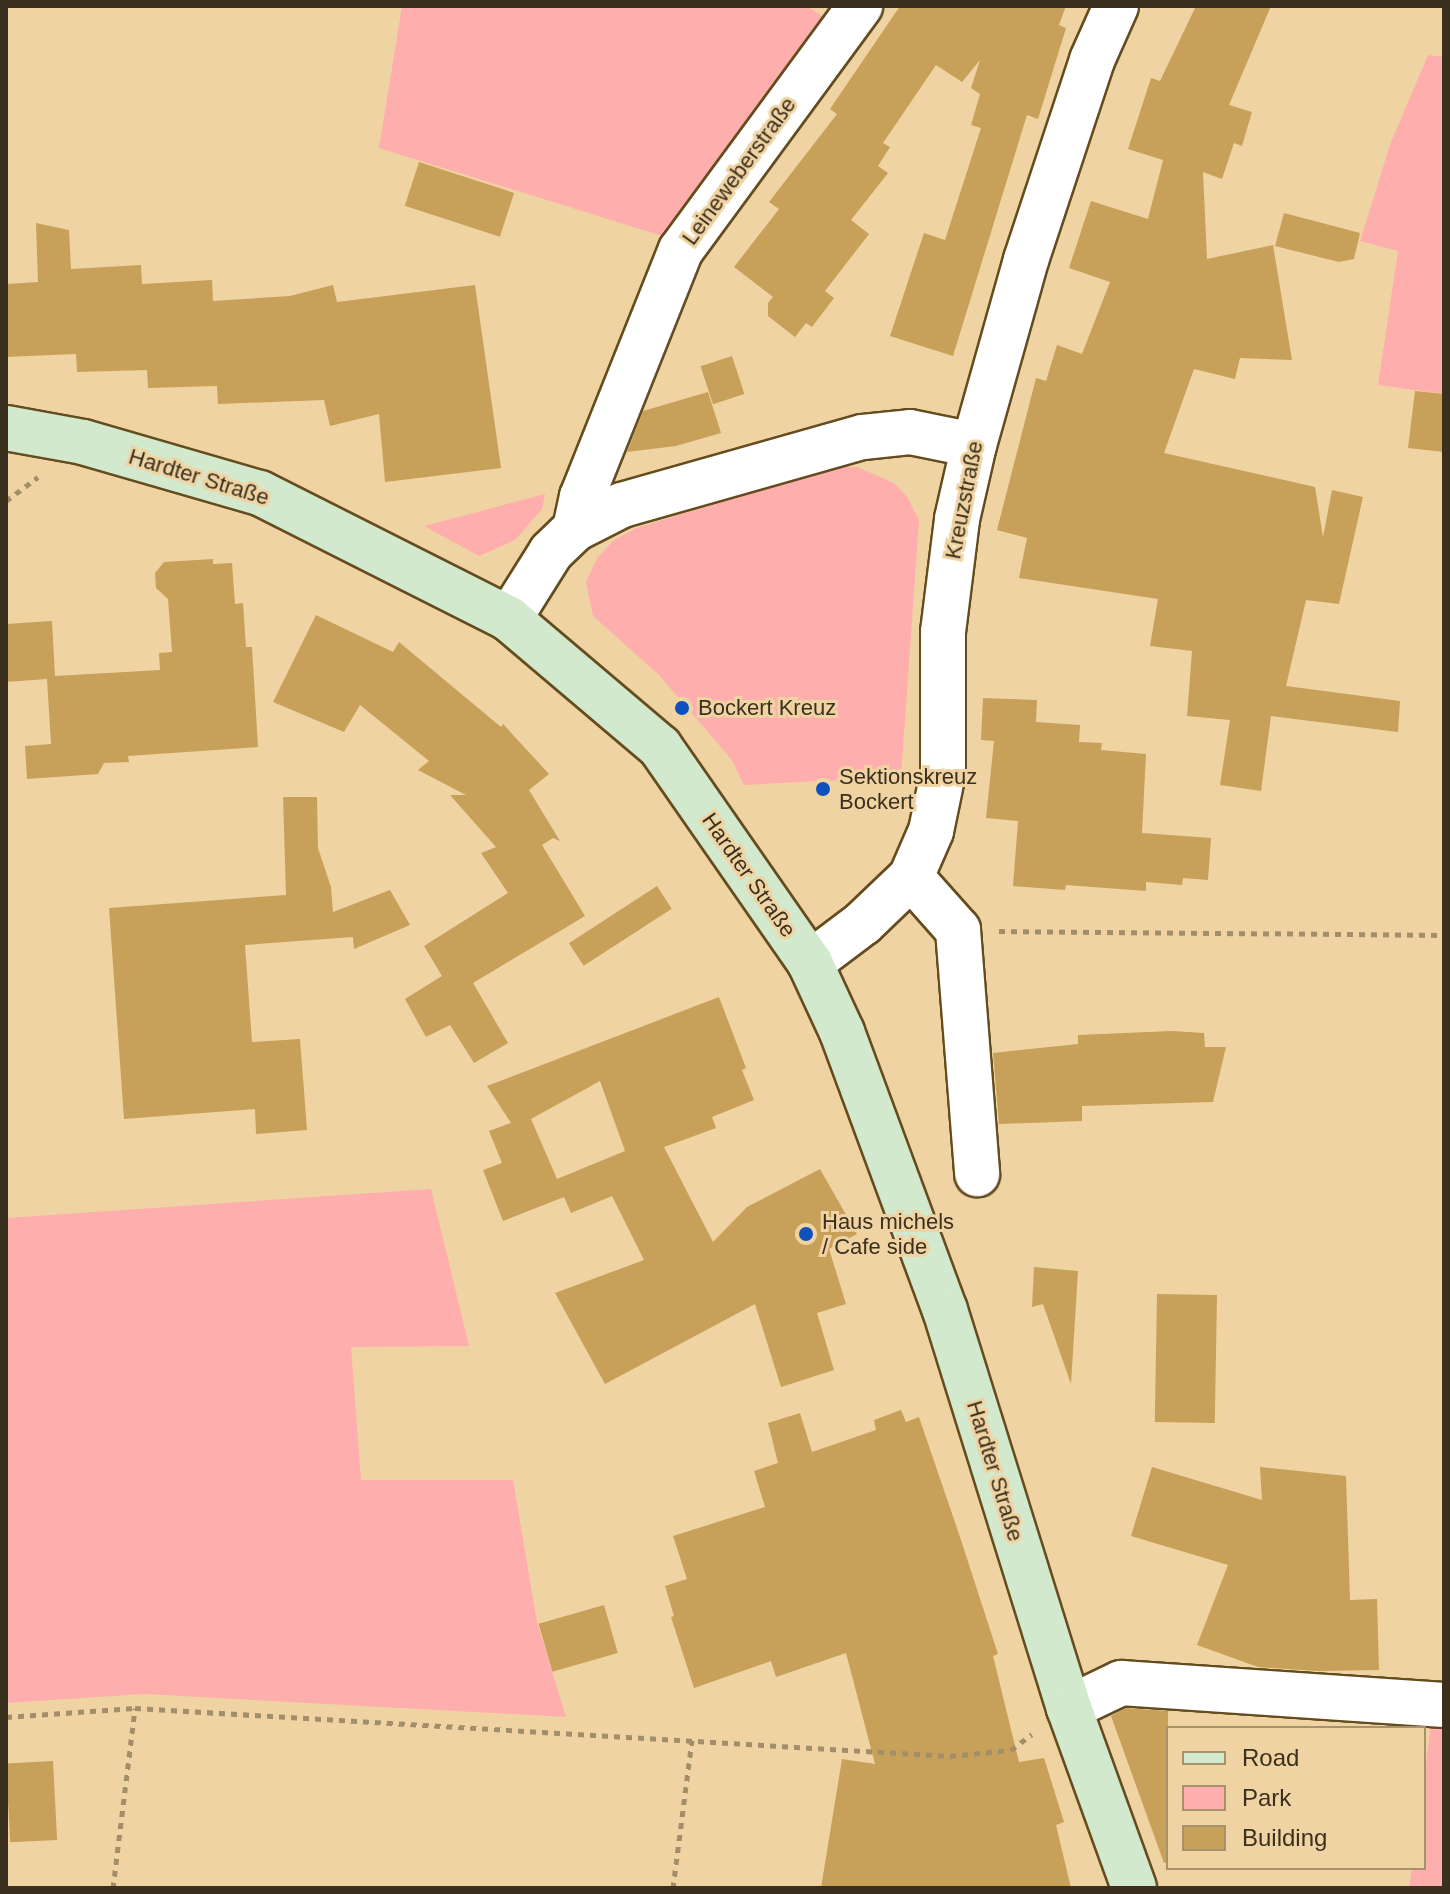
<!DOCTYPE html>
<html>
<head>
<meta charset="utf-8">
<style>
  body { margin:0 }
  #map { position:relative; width:1450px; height:1894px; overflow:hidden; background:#f0d3a3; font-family:Helvetica,sans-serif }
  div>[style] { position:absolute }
  .green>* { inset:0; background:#feaeac }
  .building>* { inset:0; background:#c7a059; transform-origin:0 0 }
  .path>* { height:5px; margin-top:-2.5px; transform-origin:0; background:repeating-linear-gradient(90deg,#a38e6a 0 6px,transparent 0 12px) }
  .roads { filter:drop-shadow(2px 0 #644c1e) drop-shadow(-2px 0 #644c1e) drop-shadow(0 2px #644c1e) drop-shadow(0 -2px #644c1e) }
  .street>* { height:44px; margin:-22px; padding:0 22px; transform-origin:22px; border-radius:22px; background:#fff }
  .secondary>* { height:44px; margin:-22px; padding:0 22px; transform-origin:22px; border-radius:22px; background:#d2e9cd }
  .dots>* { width:22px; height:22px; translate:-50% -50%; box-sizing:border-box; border:4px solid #f0d3a3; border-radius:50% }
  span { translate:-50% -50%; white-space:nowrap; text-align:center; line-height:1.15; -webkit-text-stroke:6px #f0d3a3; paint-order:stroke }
  .street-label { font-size:22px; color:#3b301d }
  .poi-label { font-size:22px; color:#3b301d }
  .left { translate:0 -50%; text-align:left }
  .frame { position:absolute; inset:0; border:8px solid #3b301d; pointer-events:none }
  .legend { position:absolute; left:1166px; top:1726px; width:260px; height:144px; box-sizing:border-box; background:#f0d3a3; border:2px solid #a8926d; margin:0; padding:10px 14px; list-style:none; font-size:24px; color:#3b301d }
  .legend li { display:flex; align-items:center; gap:16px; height:40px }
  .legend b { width:40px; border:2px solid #a8926d }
</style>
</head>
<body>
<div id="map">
  <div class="green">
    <i style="clip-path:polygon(402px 6px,806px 6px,832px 22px,672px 239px,379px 148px)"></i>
    <i style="clip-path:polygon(1428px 55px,1444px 57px,1444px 394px,1378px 385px,1398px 251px,1360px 241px,1391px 142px)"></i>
    <i style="clip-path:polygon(838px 467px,857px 467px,894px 483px,907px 497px,919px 520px,901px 777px,744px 785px,732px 760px,659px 675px,593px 616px,586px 582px,597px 558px,614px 540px,636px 528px)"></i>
    <i style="clip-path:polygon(545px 494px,542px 509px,515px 540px,479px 556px,424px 526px)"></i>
    <i style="clip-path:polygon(431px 1189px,469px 1346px,351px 1347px,361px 1480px,513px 1480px,537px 1622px,566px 1717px,144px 1694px,6px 1703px,6px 1218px)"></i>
    <i style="clip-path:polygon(1432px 1716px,1444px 1717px,1444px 1888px,1409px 1888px,1412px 1868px,1424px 1868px,1424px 1778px)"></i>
  </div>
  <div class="building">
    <i style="clip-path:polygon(900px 6px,1066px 6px,1059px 25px,1066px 28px,1038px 119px,1027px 115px,953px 356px,890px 336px,924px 233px,945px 240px,981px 128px,971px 125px,980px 94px,971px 88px,980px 60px,962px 82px,936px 65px,883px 143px,890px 147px,878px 166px,888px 173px,851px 220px,869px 234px,825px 291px,834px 298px,812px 327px,806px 323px,795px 337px,768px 316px,768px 303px,773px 297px,734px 267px,779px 209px,769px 202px,837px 114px,830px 109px)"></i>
    <i style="clip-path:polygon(1196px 6px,1271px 6px,1229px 105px,1252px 112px,1242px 146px,1234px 143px,1222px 179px,1203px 172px,1207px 259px,1273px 245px,1292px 360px,1240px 358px,1235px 379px,1194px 369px,1164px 453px,1315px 487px,1323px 537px,1332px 490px,1363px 497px,1339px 604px,1306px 600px,1286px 686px,1400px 701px,1398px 732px,1271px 716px,1261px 791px,1220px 785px,1230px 720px,1187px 716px,1192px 651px,1150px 646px,1158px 599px,1019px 578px,1027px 538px,997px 530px,1036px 378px,1046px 381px,1057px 345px,1082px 354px,1110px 282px,1069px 268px,1091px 201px,1148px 219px,1163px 160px,1128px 149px,1151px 78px,1160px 81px)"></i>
    <i style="left:419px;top:162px;width:100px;height:46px;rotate:18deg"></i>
    <i style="clip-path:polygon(1284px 213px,1360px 233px,1354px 259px,1339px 262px,1275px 246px)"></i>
    <i style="clip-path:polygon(36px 223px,69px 230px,71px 269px,141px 265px,142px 284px,212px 280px,213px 301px,290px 296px,333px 285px,337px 302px,475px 285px,501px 468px,385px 482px,379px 414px,330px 426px,324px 400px,218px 404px,217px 386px,148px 388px,147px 370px,77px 372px,76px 354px,6px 357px,6px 284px,38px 282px)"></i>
    <i style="left:732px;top:356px;width:40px;height:33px;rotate:72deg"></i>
    <i style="clip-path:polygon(1415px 391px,1444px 394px,1444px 452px,1408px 448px)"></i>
    <i style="clip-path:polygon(708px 392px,721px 433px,676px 446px,627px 452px,643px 411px)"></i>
    <i style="clip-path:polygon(213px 559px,213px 564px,232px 563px,235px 604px,243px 603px,246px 647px,252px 647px,258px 747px,128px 756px,129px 762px,104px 763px,98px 774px,27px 779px,25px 746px,51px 744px,47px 679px,6px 682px,6px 624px,52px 621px,55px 676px,160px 670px,159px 653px,172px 652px,168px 599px,156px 588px,155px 573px,164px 562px)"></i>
    <i style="clip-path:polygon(316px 615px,393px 652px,399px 642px,501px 727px,503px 724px,549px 774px,529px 790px,560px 841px,553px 838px,542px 845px,585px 916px,473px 983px,508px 1043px,474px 1063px,450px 1025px,426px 1037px,405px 999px,442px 976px,424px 946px,508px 893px,481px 853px,496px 847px,450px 795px,466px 795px,418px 770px,429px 761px,360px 705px,344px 732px,273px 702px)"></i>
    <i style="clip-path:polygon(983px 698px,1037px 700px,1036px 722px,1080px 725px,1079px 742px,1102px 743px,1101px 750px,1146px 754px,1142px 833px,1211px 838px,1208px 880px,1183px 878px,1182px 885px,1146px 882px,1146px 891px,1066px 885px,1065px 890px,1013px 886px,1018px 821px,986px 818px,994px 741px,981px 740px)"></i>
    <i style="clip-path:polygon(283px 797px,317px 797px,318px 848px,331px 887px,333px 912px,390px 890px,410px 925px,354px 949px,353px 937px,245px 945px,252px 1042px,300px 1039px,307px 1130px,256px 1134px,255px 1109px,124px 1119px,109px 908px,286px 895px)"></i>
    <i style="left:657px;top:886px;width:27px;height:105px;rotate:57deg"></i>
    <i style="clip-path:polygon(evenodd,719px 997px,746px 1068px,742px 1070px,754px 1100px,712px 1117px,716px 1128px,664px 1147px,713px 1242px,747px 1207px,820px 1169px,857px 1234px,829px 1249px,846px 1304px,817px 1313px,834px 1370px,781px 1387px,755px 1304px,605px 1384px,555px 1293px,644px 1260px,612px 1196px,571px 1213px,564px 1197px,503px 1221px,483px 1170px,502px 1163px,489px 1131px,511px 1123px,487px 1086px,719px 997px,600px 1081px,625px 1151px,557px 1179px,531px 1119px,600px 1081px)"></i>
    <i style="clip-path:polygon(1172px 1031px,1204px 1033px,1205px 1047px,1226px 1047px,1213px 1102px,1082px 1106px,1082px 1121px,999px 1124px,993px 1053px,1078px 1044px,1078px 1035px)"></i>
    <i style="clip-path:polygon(1034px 1267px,1078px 1271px,1071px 1384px,1043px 1304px,1032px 1307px)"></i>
    <i style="left:1217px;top:1295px;width:128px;height:60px;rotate:91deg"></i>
    <i style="clip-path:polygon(901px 1410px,906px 1422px,919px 1417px,960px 1537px,998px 1654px,993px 1656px,1019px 1762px,1044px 1758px,1064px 1822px,1056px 1825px,1071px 1888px,821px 1888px,842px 1759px,875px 1764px,846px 1653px,776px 1677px,771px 1661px,694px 1688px,671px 1617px,674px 1616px,665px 1586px,687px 1579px,673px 1536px,765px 1507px,754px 1471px,778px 1463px,768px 1423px,800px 1413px,812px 1452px,876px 1430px,874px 1420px)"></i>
    <i style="clip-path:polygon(1152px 1467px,1262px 1500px,1260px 1467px,1346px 1476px,1350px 1600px,1377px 1599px,1379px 1670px,1317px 1671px,1258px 1667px,1197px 1645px,1228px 1565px,1131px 1536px)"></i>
    <i style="left:604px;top:1605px;width:50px;height:68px;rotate:74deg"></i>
    <i style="clip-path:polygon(1126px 1708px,1168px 1711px,1168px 1862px,1164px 1863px,1111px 1716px)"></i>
    <i style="left:53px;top:1761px;width:79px;height:47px;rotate:87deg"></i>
  </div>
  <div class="path">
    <i style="left:6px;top:501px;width:40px;rotate:-37deg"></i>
    <i style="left:999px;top:931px;width:445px;rotate:0.5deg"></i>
    <i style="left:6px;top:1717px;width:129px;rotate:-4deg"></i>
    <i style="left:135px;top:1708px;width:816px;rotate:3.37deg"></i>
    <i style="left:950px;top:1756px;width:61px;rotate:-5.6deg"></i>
    <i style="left:1011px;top:1750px;width:26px;rotate:-37deg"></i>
    <i style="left:113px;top:1888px;width:181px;rotate:-83deg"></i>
    <i style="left:673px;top:1888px;width:149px;rotate:-82.7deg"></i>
  </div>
  <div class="roads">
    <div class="street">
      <i style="left:575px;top:529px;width:33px;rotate:-78deg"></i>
      <i style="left:582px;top:497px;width:266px;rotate:-68.2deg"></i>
      <i style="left:681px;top:250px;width:303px;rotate:-53.7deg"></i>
      <i style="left:509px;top:619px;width:79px;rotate:-57.9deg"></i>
      <i style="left:551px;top:552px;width:33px;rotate:-44deg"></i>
      <i style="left:575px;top:529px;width:53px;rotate:-27.1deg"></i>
      <i style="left:622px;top:505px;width:250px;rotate:-15.8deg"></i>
      <i style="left:863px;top:437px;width:47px;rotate:-6.1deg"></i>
      <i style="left:910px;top:432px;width:65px;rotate:11.5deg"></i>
      <i style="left:911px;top:877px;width:71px;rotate:48.4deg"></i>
      <i style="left:958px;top:930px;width:245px;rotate:85.5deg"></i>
      <i style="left:810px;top:963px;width:66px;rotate:-37deg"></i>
      <i style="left:863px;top:923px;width:66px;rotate:-43.8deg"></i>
      <i style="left:911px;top:877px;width:50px;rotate:-66.5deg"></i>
      <i style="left:931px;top:831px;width:59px;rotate:-78.3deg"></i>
      <i style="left:943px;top:773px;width:141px;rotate:-90deg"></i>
      <i style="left:943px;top:632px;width:114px;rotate:-82.9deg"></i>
      <i style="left:957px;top:519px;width:76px;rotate:-77.1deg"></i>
      <i style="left:974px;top:445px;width:192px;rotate:-74.3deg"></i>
      <i style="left:1026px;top:260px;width:211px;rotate:-71.7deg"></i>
      <i style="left:1092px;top:60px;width:59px;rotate:-66deg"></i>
      <i style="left:1069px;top:1708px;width:58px;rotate:-25.7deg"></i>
      <i style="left:1121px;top:1683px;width:324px;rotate:3.9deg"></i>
    </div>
    <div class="secondary">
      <i style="left:6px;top:428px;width:78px;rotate:10.3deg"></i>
      <i style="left:83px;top:442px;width:184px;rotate:16.1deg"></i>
      <i style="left:260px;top:493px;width:279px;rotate:26.8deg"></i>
      <i style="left:509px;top:619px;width:198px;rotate:40.3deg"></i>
      <i style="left:660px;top:747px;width:263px;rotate:55.2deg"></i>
      <i style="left:810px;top:963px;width:76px;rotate:65.1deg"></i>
      <i style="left:842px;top:1032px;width:296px;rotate:69.7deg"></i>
      <i style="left:945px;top:1310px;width:417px;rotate:72.7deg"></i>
      <i style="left:1069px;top:1708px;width:191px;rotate:70.1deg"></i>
    </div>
  </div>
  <div class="dots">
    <i style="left:682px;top:708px;background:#0f51bc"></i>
    <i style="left:823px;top:789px;background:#0f51bc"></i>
    <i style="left:806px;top:1234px;background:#0f51bc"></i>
  </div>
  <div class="street-label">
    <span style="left:739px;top:171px;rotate:-54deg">Leineweberstraße</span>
    <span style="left:199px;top:477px;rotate:17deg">Hardter Straße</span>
    <span style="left:964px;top:500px;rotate:-79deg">Kreuzstraße</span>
    <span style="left:749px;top:875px;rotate:55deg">Hardter Straße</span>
    <span style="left:995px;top:1471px;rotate:73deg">Hardter Straße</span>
  </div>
  <div class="poi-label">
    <span class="left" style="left:698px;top:708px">Bockert Kreuz</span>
    <span class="left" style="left:839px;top:789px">Sektionskreuz<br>Bockert</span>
    <span class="left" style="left:822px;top:1234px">Haus michels<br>/ Cafe side</span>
  </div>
  <div class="frame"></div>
  <ul class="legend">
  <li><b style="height:10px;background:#d2e9cd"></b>Road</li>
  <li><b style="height:22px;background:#feaeac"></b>Park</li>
  <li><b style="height:22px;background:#c7a059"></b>Building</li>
  </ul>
</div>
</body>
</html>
